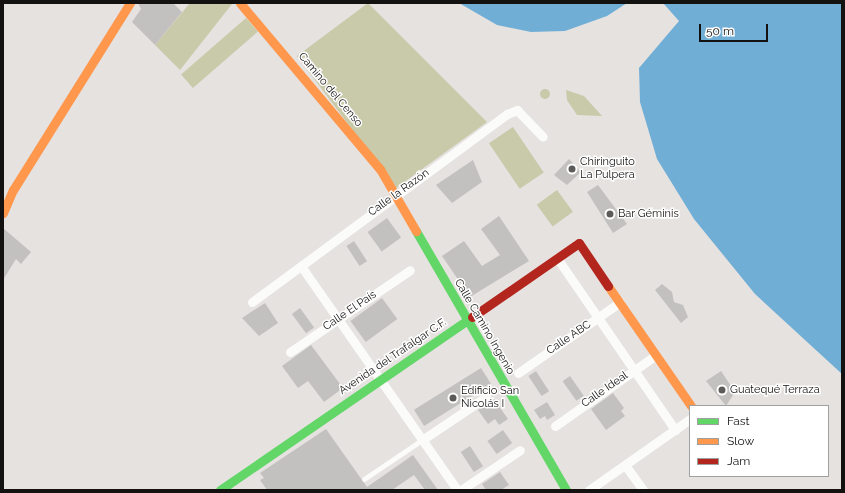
<!DOCTYPE html>
<html>
<head>
<meta charset="utf-8">
<style>
  body { margin:0 }
  #map { position:relative; width:845px; height:493px; overflow:hidden; background:#e5e2e0; font-family:Raleway,sans-serif }
  div>[style] { position:absolute }
  .green>* { inset:0; background:#c8caa9; transform-origin:0 0 }
  .round { border-radius:50% }
  .water>* { inset:0; background:#71aed6 }
  .building>* { inset:0; background:#c3c1c0; transform-origin:0 0 }
  .lane>* { height:4.5px; margin:-2.25px; padding:0 2.25px; transform-origin:2.25px; border-radius:2.25px; background:#fbfbfa }
  .street>* { height:9px; margin:-4.5px; padding:0 4.5px; transform-origin:4.5px; border-radius:4.5px; background:#fbfbfa }
  .fast>* { height:9px; margin:-4.5px; padding:0 4.5px; transform-origin:4.5px; border-radius:4.5px; background:#63d668 }
  .slow>* { height:9px; margin:-4.5px; padding:0 4.5px; transform-origin:4.5px; border-radius:4.5px; background:#ff974d }
  .jam>* { height:9px; margin:-4.5px; padding:0 4.5px; transform-origin:4.5px; border-radius:4.5px; background:#b3261e }
  .dots>* { width:11px; height:11px; translate:-50% -50%; box-sizing:border-box; border:2px solid #fff; border-radius:50% }
  span { translate:-50% -50%; white-space:nowrap; text-align:center; line-height:1.15; -webkit-text-stroke:3px #fff; paint-order:stroke }
  .street-label { font-size:11px; color:#141211 }
  .poi-label { font-size:11px; color:#141211 }
  .left { translate:0 -50%; text-align:left }
  .frame { position:absolute; inset:0; border:4px solid #141211; pointer-events:none }
  .legend { position:absolute; left:689px; top:405px; width:140px; height:72px; box-sizing:border-box; background:#fff; border:1px solid #a1a0a0; margin:0; padding:5px 7px; list-style:none; font-size:12px; color:#141211 }
  .legend li { display:flex; align-items:center; gap:8px; height:20px }
  .legend b { width:20px; border:1px solid #a1a0a0 }
  .scale { position:absolute; left:699px; top:24px; width:69px; height:18px; box-sizing:border-box; border:2px solid #141211; border-top:0; padding-left:5px; font-size:12px; line-height:14px; white-space:nowrap; color:#141211; -webkit-text-stroke:3px #fff; paint-order:stroke }
</style>
</head>
<body>
<div id="map">
  <div class="green">
    <i style="clip-path:polygon(190px 3px,232px 4px,180px 70px,155px 45px)"></i>
    <i style="clip-path:polygon(368px 3px,487px 122px,396px 188px,297px 56px)"></i>
    <i style="left:246px;top:18px;width:18px;height:86px;rotate:49deg"></i>
    <i class="round" style="left:540px;top:89px;width:10px;height:10px"></i>
    <i style="clip-path:polygon(566px 90px,584px 96px,602px 116px,577px 115px,567px 100px)"></i>
    <i style="left:513px;top:127px;width:55px;height:29px;rotate:56deg"></i>
    <i style="left:557px;top:190px;width:27px;height:25px;rotate:54deg"></i>
  </div>
  <div class="water">
    <i style="clip-path:polygon(459px 3px,627px 3px,607px 16px,565px 31px,531px 32px,497px 25px)"></i>
    <i style="clip-path:polygon(663px 3px,842px 3px,842px 374px,755px 294px,694px 219px,657px 159px,640px 102px,639px 68px,679px 21px)"></i>
  </div>
  <div class="building">
    <i style="clip-path:polygon(138px 3px,173px 3px,182px 12px,155px 45px,132px 22px,141px 9px)"></i>
    <i style="clip-path:polygon(569px 159px,581px 172px,567px 185px,554px 175px)"></i>
    <i style="clip-path:polygon(473px 160px,482px 182px,452px 203px,436px 185px)"></i>
    <i style="clip-path:polygon(598px 185px,627px 224px,613px 233px,587px 192px)"></i>
    <i style="clip-path:polygon(499px 216px,529px 261px,470px 297px,442px 256px,464px 241px,482px 266px,500px 255px,481px 229px)"></i>
    <i style="left:387px;top:218px;width:24px;height:24px;rotate:54deg"></i>
    <i style="clip-path:polygon(3px 228px,31px 252px,21px 264px,16px 259px,3px 280px)"></i>
    <i style="left:354px;top:241px;width:24px;height:9px;rotate:57deg"></i>
    <i style="clip-path:polygon(662px 284px,672px 292px,674px 302px,683px 305px,688px 317px,681px 323px,655px 290px)"></i>
    <i style="left:382px;top:298px;width:26px;height:39px;rotate:54deg"></i>
    <i style="clip-path:polygon(265px 303px,278px 323px,259px 336px,242px 318px)"></i>
    <i style="left:300px;top:308px;width:24px;height:10px;rotate:54deg"></i>
    <i style="clip-path:polygon(311px 345px,343px 388px,324px 402px,308px 381px,298px 388px,282px 366px)"></i>
    <i style="left:481px;top:368px;width:19px;height:79px;rotate:58deg"></i>
    <i style="left:536px;top:371px;width:24px;height:9px;rotate:57deg"></i>
    <i style="clip-path:polygon(721px 371px,735px 392px,726px 406px,706px 381px)"></i>
    <i style="left:570px;top:376px;width:24px;height:9px;rotate:55deg"></i>
    <i style="clip-path:polygon(613px 393px,624px 408px,621px 411px,625px 416px,606px 430px,591px 409px)"></i>
    <i style="clip-path:polygon(494px 399px,508px 419px,499px 425px,495px 419px,488px 424px,478px 410px)"></i>
    <i style="clip-path:polygon(547px 402px,555px 415px,547px 420px,545px 416px,540px 419px,534px 410px)"></i>
    <i style="clip-path:polygon(326px 429px,367px 487px,413px 455px,438px 490px,425px 490px,414px 475px,392px 490px,267px 490px,260px 480px,264px 478px,260px 473px)"></i>
    <i style="left:503px;top:430px;width:16px;height:19px;rotate:55deg"></i>
    <i style="left:470px;top:446px;width:24px;height:11px;rotate:57deg"></i>
    <i style="clip-path:polygon(500px 472px,509px 485px,501px 490px,486px 490px,482px 484px)"></i>
  </div>
  <div class="lane">
    <i style="left:364px;top:479px;width:70px;rotate:-33.9deg"></i>
  </div>
  <div class="street">
    <i style="left:557px;top:258px;width:209px;rotate:55.5deg"></i>
    <i style="left:301px;top:266px;width:273px;rotate:55.1deg"></i>
    <i style="left:252px;top:302px;width:317px;rotate:-36.4deg"></i>
    <i style="left:507px;top:114px;width:11px;rotate:-22deg"></i>
    <i style="left:517px;top:110px;width:37px;rotate:46deg"></i>
    <i style="left:290px;top:352px;width:145px;rotate:-34.3deg"></i>
    <i style="left:518px;top:373px;width:124px;rotate:-34.8deg"></i>
    <i style="left:555px;top:426px;width:123px;rotate:-35.1deg"></i>
    <i style="left:422px;top:440px;width:77px;rotate:-33.9deg"></i>
    <i style="left:625px;top:465px;width:31px;rotate:54deg"></i>
    <i style="left:461px;top:490px;width:71px;rotate:-34.1deg"></i>
    <i style="left:589px;top:490px;width:123px;rotate:-35.1deg"></i>
  </div>
  <div class="fast">
    <i style="left:416px;top:231px;width:299px;rotate:59.9deg"></i>
    <i style="left:220px;top:490px;width:306px;rotate:-34.5deg"></i>
  </div>
  <div class="slow">
    <i style="left:240px;top:3px;width:217px;rotate:49.9deg"></i>
    <i style="left:380px;top:169px;width:72px;rotate:59.9deg"></i>
    <i style="left:3px;top:213px;width:25px;rotate:-67deg"></i>
    <i style="left:13px;top:190px;width:221px;rotate:-58deg"></i>
    <i style="left:608px;top:286px;width:146px;rotate:55.3deg"></i>
  </div>
  <div class="jam">
    <i style="left:472px;top:317px;width:130px;rotate:-34.7deg"></i>
    <i style="left:579px;top:243px;width:52px;rotate:56deg"></i>
  </div>
  <div class="dots">
    <i style="left:572px;top:169px;background:#5d5b59"></i>
    <i style="left:610px;top:214px;background:#5d5b59"></i>
    <i style="left:722px;top:390px;background:#5d5b59"></i>
    <i style="left:453px;top:398px;background:#5d5b59"></i>
  </div>
  <div class="street-label">
    <span style="left:330px;top:90px;rotate:50deg">Camino del Censo</span>
    <span style="left:399px;top:193px;rotate:-36deg">Calle la Razón</span>
    <span style="left:350px;top:311px;rotate:-34deg">Calle El País</span>
    <span style="left:484px;top:327px;rotate:60deg">Calle Camino Ingenio</span>
    <span style="left:569px;top:338px;rotate:-34deg">Calle ABC</span>
    <span style="left:393px;top:357px;rotate:-34deg">Avenida del Trafalgar C.F.</span>
    <span style="left:605px;top:390px;rotate:-35deg">Calle Ideal</span>
  </div>
  <div class="poi-label">
    <span class="left" style="left:580px;top:169px">Chiringuito<br>La Pulpera</span>
    <span class="left" style="left:618px;top:214px">Bar Géminis</span>
    <span class="left" style="left:730px;top:390px">Guatequé Terraza</span>
    <span class="left" style="left:461px;top:398px">Edificio San<br>Nicolás I</span>
  </div>
  <div class="frame"></div>
  <ul class="legend">
  <li><b style="height:5px;background:#63d668"></b>Fast</li>
  <li><b style="height:5px;background:#ff974d"></b>Slow</li>
  <li><b style="height:5px;background:#b3261e"></b>Jam</li>
  </ul>
  <div class="scale">50 m</div>
</div>
</body>
</html>
